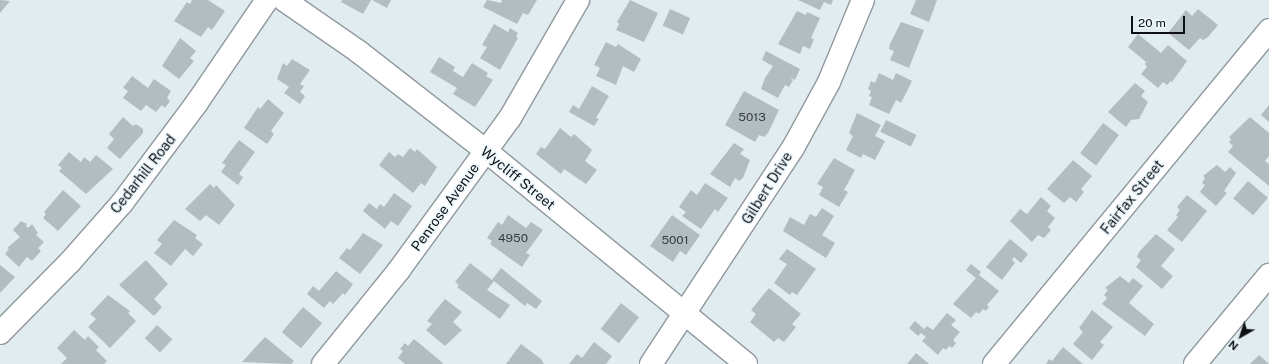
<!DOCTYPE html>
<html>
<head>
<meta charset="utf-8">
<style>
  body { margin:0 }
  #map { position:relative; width:1269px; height:364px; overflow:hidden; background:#e1ecf0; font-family:"Public Sans",sans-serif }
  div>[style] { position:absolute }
  .building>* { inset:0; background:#b2bdc1; transform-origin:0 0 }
  .roads { filter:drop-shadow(1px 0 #8f999d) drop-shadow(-1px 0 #8f999d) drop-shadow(0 1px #8f999d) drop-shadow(0 -1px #8f999d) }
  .minor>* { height:22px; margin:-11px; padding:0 11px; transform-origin:11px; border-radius:11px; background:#fff }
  span { translate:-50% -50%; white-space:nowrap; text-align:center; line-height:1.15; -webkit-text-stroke:3.5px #eef9fe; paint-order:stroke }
  .number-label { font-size:12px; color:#373c3e }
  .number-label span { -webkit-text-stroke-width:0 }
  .street-label { font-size:14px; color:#0e1113 }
  .north { position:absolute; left:1221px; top:316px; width:40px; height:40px; -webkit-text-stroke:3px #eef9fe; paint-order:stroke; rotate:219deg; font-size:11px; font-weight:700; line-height:16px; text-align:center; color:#0e1113 }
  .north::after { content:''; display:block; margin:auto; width:14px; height:18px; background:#0e1113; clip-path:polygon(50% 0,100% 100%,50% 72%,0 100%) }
  .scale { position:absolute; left:1131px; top:16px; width:54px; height:18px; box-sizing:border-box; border:2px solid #0e1113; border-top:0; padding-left:5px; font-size:12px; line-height:14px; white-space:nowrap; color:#0e1113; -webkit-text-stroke:3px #eef9fe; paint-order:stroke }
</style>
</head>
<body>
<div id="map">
  <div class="building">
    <i style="clip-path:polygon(0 0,10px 1px,0 13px)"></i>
    <i style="clip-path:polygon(192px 0,208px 0,225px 11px,212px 30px,208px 27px,201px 37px,174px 21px,187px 2px,190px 4px)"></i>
    <i style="clip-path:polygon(342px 0,371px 0,363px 14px,341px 2px)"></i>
    <i style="clip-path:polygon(372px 0,391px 0,387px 8px)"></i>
    <i style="clip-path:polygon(487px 0,501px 3px,502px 0,537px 0,528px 15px,523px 13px,517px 24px,483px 7px)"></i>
    <i style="clip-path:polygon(630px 0,658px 13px,644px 42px,616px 30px,619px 24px,617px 22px)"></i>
    <i style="clip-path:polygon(798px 0,833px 0,831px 5px,824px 2px,820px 10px)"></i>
    <i style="clip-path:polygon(916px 0,937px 0,929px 22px,910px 14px)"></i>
    <i style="left:670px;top:9px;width:22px;height:18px;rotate:24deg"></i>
    <i style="clip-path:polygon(1198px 9px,1218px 25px,1208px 37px,1203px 40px,1200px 38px,1189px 50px,1168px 33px,1186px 10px,1192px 16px)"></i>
    <i style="clip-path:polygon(797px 11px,806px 15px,807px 12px,820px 18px,811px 38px,814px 39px,810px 49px,803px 46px,800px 54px,778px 44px)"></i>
    <i style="clip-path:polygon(901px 22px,924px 30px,909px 68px,890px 60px,894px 51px,889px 49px,890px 44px)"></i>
    <i style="clip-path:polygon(494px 24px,508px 32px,510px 28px,518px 33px,516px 37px,518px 38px,500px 70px,480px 58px,487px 47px,482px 45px)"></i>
    <i style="clip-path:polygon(1138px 34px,1161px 53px,1168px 45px,1187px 61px,1172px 82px,1171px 81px,1167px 85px,1163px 82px,1158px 88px,1141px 74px,1147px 67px,1145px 64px,1146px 62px,1128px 47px)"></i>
    <i style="clip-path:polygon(180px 38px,196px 51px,190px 58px,194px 61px,179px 79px,162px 66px)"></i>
    <i style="clip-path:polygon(606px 42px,616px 47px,618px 44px,641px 59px,634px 72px,623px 66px,616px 85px,596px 76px,600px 68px,594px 65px)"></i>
    <i style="clip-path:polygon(766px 51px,800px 69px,795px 80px,789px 77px,793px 80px,789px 87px,785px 85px,778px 98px,761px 89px,765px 78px,773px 66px,762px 60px)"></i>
    <i style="clip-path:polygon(439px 57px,455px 67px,453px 71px,463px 77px,472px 63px,488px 73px,486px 76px,493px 80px,475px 107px,453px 94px,457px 88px,430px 72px)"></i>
    <i style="clip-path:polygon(292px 59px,310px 70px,300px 84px,304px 86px,300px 92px,305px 96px,300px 104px,284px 93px,289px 87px,277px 79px,283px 63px,287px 66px)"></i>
    <i style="clip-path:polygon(879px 73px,893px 80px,896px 73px,912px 81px,901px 103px,896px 100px,889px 114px,869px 105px,872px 97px,869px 96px,871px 91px,868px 89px,871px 81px,875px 83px)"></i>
    <i style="clip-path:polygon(132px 76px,148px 88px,154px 79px,171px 91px,167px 98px,170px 101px,165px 108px,162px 105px,156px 112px,146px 105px,141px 111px,123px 98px,128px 91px,123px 88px)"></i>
    <i style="clip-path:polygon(1135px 83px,1145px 91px,1141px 96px,1148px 102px,1139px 119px,1131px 120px,1126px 127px,1108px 112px)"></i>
    <i style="clip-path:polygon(592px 86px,609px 96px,596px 118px,599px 119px,594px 126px,569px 112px,573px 105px,579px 109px)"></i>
    <i style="clip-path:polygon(744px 91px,779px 110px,768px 133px,764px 137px,759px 135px,755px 142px,725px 125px)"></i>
    <i style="clip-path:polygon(268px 99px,284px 113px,271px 131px,274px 134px,267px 144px,244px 128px,258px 107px,260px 109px)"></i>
    <i style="clip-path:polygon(1269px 105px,1269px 122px,1261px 115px)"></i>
    <i style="clip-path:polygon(857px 113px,881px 125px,875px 136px,885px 141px,875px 160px,863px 154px,861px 158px,846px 150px,853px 136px,849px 133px)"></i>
    <i style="clip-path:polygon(123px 117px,133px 126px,136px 124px,143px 129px,143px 133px,120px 159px,107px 148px,114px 139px,109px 134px)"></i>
    <i style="clip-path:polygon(1250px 117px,1269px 133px,1269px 156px,1265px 161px,1269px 164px,1269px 186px,1228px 152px,1233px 146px,1229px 142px,1231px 139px,1229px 137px)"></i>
    <i style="left:886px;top:120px;width:34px;height:13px;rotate:26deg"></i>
    <i style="left:1103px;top:123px;width:20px;height:38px;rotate:37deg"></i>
    <i style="clip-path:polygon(560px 128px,571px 137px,574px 134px,592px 150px,585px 161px,597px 170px,586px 184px,564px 169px,561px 174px,536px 154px,541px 147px,545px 149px)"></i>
    <i style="clip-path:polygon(239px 140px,255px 152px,239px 174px,243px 177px,238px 185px,221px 172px,226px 165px,222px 163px)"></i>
    <i style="clip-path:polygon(734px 143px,744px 149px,740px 154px,750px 160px,743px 178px,739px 181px,735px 178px,730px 187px,710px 174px)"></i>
    <i style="clip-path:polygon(410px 148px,415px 152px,417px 149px,437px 167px,425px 186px,421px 183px,413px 193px,379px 165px,389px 152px,395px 157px,398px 154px,403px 157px)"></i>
    <i style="clip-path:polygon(69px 152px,81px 162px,84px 157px,90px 162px,96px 155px,113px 169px,86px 194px,59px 171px,62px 168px,58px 165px)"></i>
    <i style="clip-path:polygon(834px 158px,855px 170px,844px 190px,848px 192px,839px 207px,819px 195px,823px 187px,817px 184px)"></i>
    <i style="clip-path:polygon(1073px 160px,1092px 176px,1081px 189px,1084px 192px,1076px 202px,1070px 197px,1064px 203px,1047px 189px)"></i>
    <i style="clip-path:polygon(1217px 165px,1225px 172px,1230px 167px,1236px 173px,1224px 191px,1227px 193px,1216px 206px,1200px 192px,1205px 185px,1202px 183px,1205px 178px,1203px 176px)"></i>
    <i style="left:1248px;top:181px;width:26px;height:23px;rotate:40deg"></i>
    <i style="clip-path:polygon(705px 183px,728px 198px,718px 212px,715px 209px,701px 229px,682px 216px,686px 212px,679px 207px,691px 190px,697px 195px)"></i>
    <i style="clip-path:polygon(210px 184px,214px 188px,216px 185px,235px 205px,219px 225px,206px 215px,200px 221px,185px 209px)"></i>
    <i style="clip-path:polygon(63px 190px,81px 206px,58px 231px,43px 218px,46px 214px,44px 212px)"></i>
    <i style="clip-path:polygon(394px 193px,412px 206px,398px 226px,391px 221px,385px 229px,363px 211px,369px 203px,377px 209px,380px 204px,384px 207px)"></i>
    <i style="clip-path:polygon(1187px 195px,1207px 211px,1182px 242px,1167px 230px,1178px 217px,1176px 215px,1180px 210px,1177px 207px)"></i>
    <i style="clip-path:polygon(1041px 197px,1051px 206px,1047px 211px,1055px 218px,1048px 227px,1051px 230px,1044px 238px,1038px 235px,1032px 242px,1010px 221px,1020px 209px,1027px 214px)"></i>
    <i style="clip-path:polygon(822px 208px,834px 216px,822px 235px,835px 243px,826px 258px,783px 231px,790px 217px,804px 225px,810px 214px,816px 217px)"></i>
    <i style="clip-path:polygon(508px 215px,526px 228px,531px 222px,543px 230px,526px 253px,530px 255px,522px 267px,490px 244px,492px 241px,487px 238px,498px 222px,502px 225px)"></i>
    <i style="clip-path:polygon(672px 215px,700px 235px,686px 255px,680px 251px,673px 262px,650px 246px)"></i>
    <i style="clip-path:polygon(174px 220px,197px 235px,195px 238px,203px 244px,193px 256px,185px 249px,171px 266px,154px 253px,162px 244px,157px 240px)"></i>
    <i style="clip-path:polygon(21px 221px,27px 224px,26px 226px,28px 228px,32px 224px,38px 233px,36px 235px,44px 242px,38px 248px,41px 251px,32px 261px,27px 257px,19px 267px,5px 254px,9px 249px,7px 248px,20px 237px,13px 230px)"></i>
    <i style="clip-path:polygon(363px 233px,383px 245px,360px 274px,339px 258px,347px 248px,350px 250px)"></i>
    <i style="clip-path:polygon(1156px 234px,1175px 249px,1161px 266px,1173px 276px,1162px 289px,1136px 267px,1141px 260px,1137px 257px,1139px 252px)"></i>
    <i style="clip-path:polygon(1010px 239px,1028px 254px,1021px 263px,1014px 257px,1012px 260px,1015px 263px,1002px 280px,986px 267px)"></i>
    <i style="clip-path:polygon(787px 249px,816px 269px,797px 295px,792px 292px,790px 295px,774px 283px,787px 264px,779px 259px)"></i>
    <i style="clip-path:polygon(146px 260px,168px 284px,154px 299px,162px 307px,154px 316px,119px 285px)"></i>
    <i style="clip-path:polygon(470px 263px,492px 280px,501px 268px,542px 301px,536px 309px,527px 303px,525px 306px,494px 281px,487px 290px,510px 305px,500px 319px,457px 287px,459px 285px,455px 282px)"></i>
    <i style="clip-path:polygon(971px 264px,981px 272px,979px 275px,999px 291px,987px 305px,989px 307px,986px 311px,983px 309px,979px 314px,976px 312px,971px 318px,953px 304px,976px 278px,966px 270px)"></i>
    <i style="clip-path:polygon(0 265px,15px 277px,0 293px)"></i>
    <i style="clip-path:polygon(336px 271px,353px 284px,345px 295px,343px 293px,333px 304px,330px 301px,324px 308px,307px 294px,313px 286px,319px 291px)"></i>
    <i style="clip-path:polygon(1120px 276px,1129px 283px,1133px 278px,1143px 286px,1129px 303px,1154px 324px,1145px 336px,1102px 304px,1107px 298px,1104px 295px,1108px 290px,1105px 288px)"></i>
    <i style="clip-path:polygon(769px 288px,801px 314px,792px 324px,796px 327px,784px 342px,778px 338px,774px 342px,750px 322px,756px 314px,751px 310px)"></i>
    <i style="clip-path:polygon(108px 295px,130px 311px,128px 313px,136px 321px,110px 348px,88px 327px,96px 319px,90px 314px)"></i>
    <i style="clip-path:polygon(445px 299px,462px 312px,453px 322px,462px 330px,445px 346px,426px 330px,432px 324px,427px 321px)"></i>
    <i style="left:621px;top:303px;width:23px;height:33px;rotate:38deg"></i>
    <i style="left:303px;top:307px;width:25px;height:33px;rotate:40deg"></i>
    <i style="clip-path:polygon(1092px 310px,1113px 327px,1100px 342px,1104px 345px,1092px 360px,1073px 344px,1083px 332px,1079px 328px)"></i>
    <i style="clip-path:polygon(947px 313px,956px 320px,951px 325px,960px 332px,953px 340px,956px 343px,952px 348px,949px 346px,946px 350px,943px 348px,938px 355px,922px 341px,926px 337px,921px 333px,918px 336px,909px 328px,915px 321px,924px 329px,927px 326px,933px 330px)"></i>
    <i style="left:157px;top:325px;width:21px;height:18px;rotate:43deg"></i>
    <i style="clip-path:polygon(74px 330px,85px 340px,88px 336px,99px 347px,96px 350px,107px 361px,104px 364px,61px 364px,67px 358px,57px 348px)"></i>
    <i style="clip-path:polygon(265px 337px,294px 361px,291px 364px,242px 362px)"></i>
    <i style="clip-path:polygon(414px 339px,443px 363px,442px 364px,405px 364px,398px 358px,403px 351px,400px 349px,405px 343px,408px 346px)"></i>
    <i style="clip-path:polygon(594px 342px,612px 356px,606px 364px,569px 364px,577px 354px,582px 358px)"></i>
    <i style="clip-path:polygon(521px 344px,541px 359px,544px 364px,506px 364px)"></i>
    <i style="clip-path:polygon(1063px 347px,1083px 364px,1046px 364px,1049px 359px,1052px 361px)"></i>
    <i style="clip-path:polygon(916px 353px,929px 364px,907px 364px)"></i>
    <i style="clip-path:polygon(1259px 355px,1269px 364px,1250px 364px)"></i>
  </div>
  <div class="roads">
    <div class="minor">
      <i style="left:284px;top:0;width:91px;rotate:34.7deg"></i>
      <i style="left:359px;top:52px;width:161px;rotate:37.9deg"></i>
      <i style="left:486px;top:151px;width:336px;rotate:39.3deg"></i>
      <i style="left:0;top:333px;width:100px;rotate:-45.4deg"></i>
      <i style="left:70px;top:262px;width:79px;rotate:-48.6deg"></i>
      <i style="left:122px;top:203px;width:124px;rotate:-53.2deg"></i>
      <i style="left:196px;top:104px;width:126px;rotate:-55.7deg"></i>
      <i style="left:323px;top:364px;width:121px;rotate:-51deg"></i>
      <i style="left:399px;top:270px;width:188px;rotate:-53.9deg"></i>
      <i style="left:510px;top:118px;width:136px;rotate:-60deg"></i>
      <i style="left:651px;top:364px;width:258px;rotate:-56.7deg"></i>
      <i style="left:793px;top:148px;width:75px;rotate:-61.4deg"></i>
      <i style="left:829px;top:82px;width:89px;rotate:-67.5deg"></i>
      <i style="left:994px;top:364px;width:433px;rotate:-50.5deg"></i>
      <i style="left:1195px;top:364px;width:116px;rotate:-50.3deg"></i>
    </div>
  </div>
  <div class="number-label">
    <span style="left:752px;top:118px">5013</span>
    <span style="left:513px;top:239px">4950</span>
    <span style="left:675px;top:241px">5001</span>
  </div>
  <div class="street-label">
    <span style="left:143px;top:174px;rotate:-52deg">Cedarhill Road</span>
    <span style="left:518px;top:178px;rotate:39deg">Wycliff Street</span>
    <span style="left:767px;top:188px;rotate:-58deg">Gilbert Drive</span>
    <span style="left:1132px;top:197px;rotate:-51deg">Fairfax Street</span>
    <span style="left:445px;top:207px;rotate:-54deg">Penrose Avenue</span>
  </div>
  <div class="north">N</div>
  <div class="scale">20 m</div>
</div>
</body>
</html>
